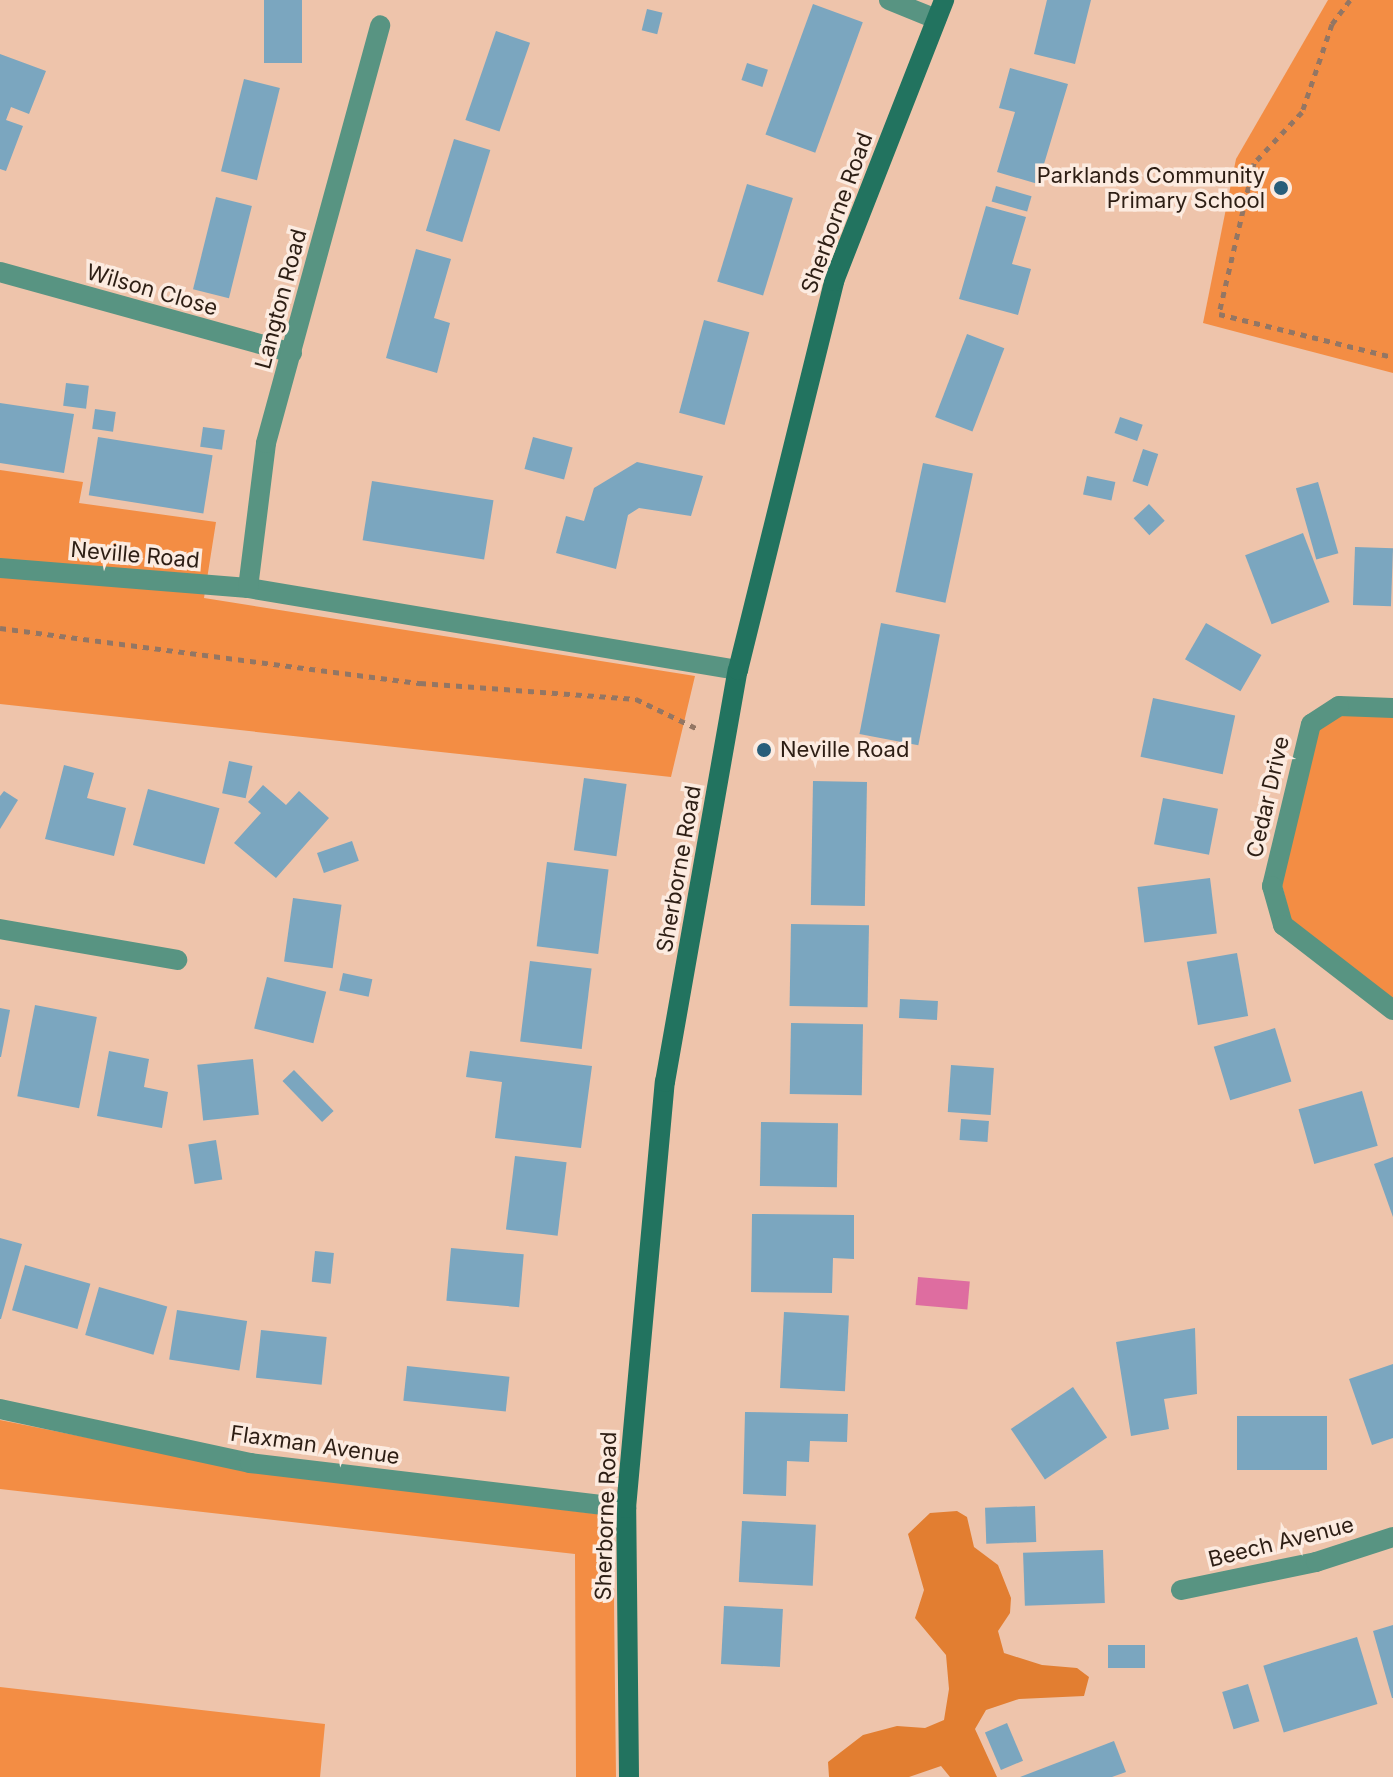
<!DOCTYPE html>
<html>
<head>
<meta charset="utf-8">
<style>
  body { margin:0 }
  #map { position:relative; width:1393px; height:1777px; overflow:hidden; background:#eec4ab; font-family:Inter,sans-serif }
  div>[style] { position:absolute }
  .green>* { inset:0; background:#f38d44 }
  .forest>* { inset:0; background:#e27e31 }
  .water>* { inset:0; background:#de6da0; transform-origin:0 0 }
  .building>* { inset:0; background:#7ba6bf; transform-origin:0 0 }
  .path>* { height:5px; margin-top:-2.5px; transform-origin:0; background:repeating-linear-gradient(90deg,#937664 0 6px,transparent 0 12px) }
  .lane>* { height:20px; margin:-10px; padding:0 10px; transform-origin:10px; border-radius:10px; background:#589482 }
  .street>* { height:20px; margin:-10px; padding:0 10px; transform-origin:10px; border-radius:10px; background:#589482 }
  .secondary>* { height:20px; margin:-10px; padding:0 10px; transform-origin:10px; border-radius:10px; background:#22735f }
  .dots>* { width:22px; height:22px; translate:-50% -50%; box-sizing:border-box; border:4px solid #fcebe0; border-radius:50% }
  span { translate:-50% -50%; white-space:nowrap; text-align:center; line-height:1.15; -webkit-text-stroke:7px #fcebe0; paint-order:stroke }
  .poi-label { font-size:22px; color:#2d1e14 }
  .right { translate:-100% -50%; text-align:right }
  .left { translate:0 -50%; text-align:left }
  .street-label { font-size:22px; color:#2d1e14 }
</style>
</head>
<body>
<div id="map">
  <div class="green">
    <i style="clip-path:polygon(1328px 0,1393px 0,1393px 373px,1203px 323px,1236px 159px)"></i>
    <i style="clip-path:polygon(0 470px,83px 482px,79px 503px,216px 522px,204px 598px,695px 676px,671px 777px,0 704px)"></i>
    <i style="clip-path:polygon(1342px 714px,1393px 716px,1393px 1000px,1291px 921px,1282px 885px,1317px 729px)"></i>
    <i style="clip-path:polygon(0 1420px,248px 1470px,613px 1516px,616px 1777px,576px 1777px,575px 1554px,0 1489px)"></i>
    <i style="clip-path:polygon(0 1687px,325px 1724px,320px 1777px,0 1777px)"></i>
  </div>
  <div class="forest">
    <i style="clip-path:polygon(957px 1511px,967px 1517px,974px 1547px,998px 1565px,1011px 1598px,1010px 1613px,998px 1631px,1004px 1653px,1042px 1665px,1077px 1668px,1089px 1677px,1084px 1696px,1019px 1699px,986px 1710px,975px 1729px,997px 1777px,950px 1777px,941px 1766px,909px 1777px,829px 1777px,828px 1762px,863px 1735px,897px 1726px,925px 1728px,944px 1720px,949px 1689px,946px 1655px,915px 1618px,924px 1590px,908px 1534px,930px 1513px)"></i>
  </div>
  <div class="water">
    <i style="left:918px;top:1277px;width:52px;height:28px;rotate:5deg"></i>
  </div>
  <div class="building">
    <i style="left:264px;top:0;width:38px;height:63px"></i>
    <i style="clip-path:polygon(1047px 0,1091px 0,1075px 64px,1034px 54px)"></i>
    <i style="left:813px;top:4px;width:53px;height:139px;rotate:20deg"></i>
    <i style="left:647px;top:9px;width:16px;height:22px;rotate:14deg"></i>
    <i style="left:496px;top:31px;width:36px;height:94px;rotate:19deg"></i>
    <i style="clip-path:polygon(0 54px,46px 71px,29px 114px,11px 107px,6px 120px,23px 126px,6px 171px,0 169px)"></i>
    <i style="left:747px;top:63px;width:22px;height:18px;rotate:18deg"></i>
    <i style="clip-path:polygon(1010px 68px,1068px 84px,1038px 184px,997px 172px,1015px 112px,999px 108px)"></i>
    <i style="left:244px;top:79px;width:37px;height:95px;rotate:14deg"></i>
    <i style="left:454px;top:139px;width:38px;height:96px;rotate:17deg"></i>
    <i style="left:747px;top:184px;width:48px;height:102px;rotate:17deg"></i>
    <i style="left:996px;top:186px;width:37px;height:16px;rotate:16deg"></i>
    <i style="left:216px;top:197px;width:37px;height:95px;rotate:14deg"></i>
    <i style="clip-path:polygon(986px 206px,1026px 217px,1012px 264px,1031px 269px,1018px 315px,959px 299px)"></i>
    <i style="clip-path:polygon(416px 249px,451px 259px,434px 318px,450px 323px,437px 373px,386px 358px)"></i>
    <i style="left:704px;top:320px;width:47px;height:96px;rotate:15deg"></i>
    <i style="left:967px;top:334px;width:40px;height:89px;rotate:21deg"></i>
    <i style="left:66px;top:383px;width:23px;height:23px;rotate:7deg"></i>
    <i style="clip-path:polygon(0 403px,74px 414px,64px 473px,0 463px)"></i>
    <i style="left:95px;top:409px;width:21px;height:20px;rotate:8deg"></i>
    <i style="left:1120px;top:417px;width:24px;height:17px;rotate:19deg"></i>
    <i style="left:203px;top:427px;width:22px;height:20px;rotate:8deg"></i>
    <i style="left:98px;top:437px;width:116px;height:59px;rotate:9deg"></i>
    <i style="left:533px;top:437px;width:41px;height:33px;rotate:15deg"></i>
    <i style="left:1143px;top:449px;width:16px;height:34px;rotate:18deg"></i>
    <i style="clip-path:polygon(637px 462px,703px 476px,691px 516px,639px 508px,628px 515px,616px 569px,556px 553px,566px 516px,584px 521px,594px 488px)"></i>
    <i style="left:923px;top:463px;width:51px;height:132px;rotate:12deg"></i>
    <i style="left:1087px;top:476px;width:29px;height:19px;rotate:12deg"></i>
    <i style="left:372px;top:481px;width:123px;height:60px;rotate:9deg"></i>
    <i style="left:1318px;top:482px;width:74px;height:23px;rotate:74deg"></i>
    <i style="left:1149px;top:504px;width:23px;height:21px;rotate:47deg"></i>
    <i style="left:1303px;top:533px;width:74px;height:62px;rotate:69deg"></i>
    <i style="left:1355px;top:547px;width:38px;height:58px;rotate:2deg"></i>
    <i style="left:881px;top:623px;width:60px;height:113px;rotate:11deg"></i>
    <i style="left:1206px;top:623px;width:64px;height:42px;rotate:30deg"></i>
    <i style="left:1153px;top:698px;width:84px;height:60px;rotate:12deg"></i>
    <i style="left:229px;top:761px;width:24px;height:33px;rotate:12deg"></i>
    <i style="clip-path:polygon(64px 765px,94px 773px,87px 798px,126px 808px,114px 856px,45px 839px)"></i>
    <i style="left:584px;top:778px;width:43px;height:73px;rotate:8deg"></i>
    <i style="left:813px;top:781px;width:54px;height:124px;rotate:1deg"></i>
    <i style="clip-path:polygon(263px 785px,286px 805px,299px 791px,329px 818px,276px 878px,234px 843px,261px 813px,248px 802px)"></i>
    <i style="left:148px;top:789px;width:74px;height:58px;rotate:15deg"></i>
    <i style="clip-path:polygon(4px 791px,18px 800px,0 829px,0 796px)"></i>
    <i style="left:1163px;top:798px;width:56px;height:47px;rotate:11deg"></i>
    <i style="left:352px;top:841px;width:21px;height:37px;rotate:71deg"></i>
    <i style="left:547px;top:862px;width:62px;height:85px;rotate:7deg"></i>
    <i style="left:1210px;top:878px;width:56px;height:73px;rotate:83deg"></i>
    <i style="left:293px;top:898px;width:49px;height:64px;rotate:8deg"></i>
    <i style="left:791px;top:924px;width:78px;height:82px;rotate:1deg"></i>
    <i style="left:1237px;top:953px;width:64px;height:51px;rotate:80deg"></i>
    <i style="left:530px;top:961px;width:62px;height:81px;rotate:7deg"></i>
    <i style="left:343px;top:973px;width:30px;height:18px;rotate:12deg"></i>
    <i style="left:267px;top:977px;width:61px;height:53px;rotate:14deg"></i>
    <i style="left:900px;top:999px;width:38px;height:19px;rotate:3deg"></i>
    <i style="left:35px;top:1005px;width:63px;height:93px;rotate:11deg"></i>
    <i style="clip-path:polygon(0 1008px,10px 1010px,1px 1057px,0 1057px)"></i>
    <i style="left:791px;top:1023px;width:72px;height:71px;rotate:1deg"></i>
    <i style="left:1275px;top:1028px;width:56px;height:64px;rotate:73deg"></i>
    <i style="clip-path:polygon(109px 1051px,149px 1059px,144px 1087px,168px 1092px,162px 1128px,97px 1116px)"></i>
    <i style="clip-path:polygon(470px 1051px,592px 1066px,581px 1148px,495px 1138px,502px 1082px,466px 1077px)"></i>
    <i style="left:253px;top:1059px;width:56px;height:56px;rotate:84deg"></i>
    <i style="left:951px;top:1065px;width:43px;height:47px;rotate:4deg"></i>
    <i style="left:294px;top:1070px;width:57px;height:16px;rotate:46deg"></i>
    <i style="left:1362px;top:1091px;width:57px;height:66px;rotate:74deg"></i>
    <i style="left:961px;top:1119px;width:28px;height:21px;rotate:4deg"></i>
    <i style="left:761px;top:1122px;width:77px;height:64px;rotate:1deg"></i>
    <i style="left:216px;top:1140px;width:40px;height:28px;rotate:81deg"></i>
    <i style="left:515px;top:1156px;width:52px;height:74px;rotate:7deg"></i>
    <i style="clip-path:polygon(1393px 1157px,1393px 1217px,1374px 1164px)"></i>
    <i style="clip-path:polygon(752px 1214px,854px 1215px,854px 1259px,833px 1258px,832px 1293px,751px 1292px)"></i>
    <i style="clip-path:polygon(0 1238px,22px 1244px,1px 1319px,0 1319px)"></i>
    <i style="left:451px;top:1248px;width:73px;height:53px;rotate:5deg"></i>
    <i style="left:315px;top:1251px;width:19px;height:31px;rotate:6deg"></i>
    <i style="left:25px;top:1265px;width:68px;height:47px;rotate:16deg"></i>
    <i style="left:99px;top:1287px;width:71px;height:50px;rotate:16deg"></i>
    <i style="left:177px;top:1310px;width:71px;height:50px;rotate:9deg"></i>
    <i style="left:784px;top:1312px;width:65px;height:76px;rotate:3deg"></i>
    <i style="clip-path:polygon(1195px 1328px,1197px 1394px,1164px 1399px,1169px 1429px,1131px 1436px,1116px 1342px)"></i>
    <i style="left:261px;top:1330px;width:66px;height:48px;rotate:6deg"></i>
    <i style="clip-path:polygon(1393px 1364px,1393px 1438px,1372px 1445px,1349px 1379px)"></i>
    <i style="left:407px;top:1366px;width:103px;height:35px;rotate:6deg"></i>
    <i style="left:1073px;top:1387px;width:61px;height:75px;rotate:56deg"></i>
    <i style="clip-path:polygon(745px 1412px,848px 1414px,847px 1442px,810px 1441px,809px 1462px,787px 1461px,786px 1496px,743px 1494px)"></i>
    <i style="left:1237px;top:1416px;width:90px;height:54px"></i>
    <i style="left:1035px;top:1506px;width:36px;height:50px;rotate:88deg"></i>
    <i style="left:742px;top:1521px;width:74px;height:61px;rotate:3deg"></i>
    <i style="left:1103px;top:1550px;width:53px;height:80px;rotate:88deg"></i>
    <i style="left:724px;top:1606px;width:59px;height:58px;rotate:3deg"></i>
    <i style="clip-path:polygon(1393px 1625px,1393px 1698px,1392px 1698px,1373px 1631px)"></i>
    <i style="left:1357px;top:1637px;width:70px;height:98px;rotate:73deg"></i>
    <i style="left:1145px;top:1645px;width:23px;height:37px;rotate:90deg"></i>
    <i style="left:1248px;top:1684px;width:39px;height:27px;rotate:73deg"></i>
    <i style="left:1007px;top:1723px;width:41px;height:24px;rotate:67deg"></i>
    <i style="clip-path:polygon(1114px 1741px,1126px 1772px,1112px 1777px,1020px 1777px)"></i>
  </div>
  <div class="path">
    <i style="left:1350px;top:0;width:30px;rotate:127deg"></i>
    <i style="left:1332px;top:24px;width:93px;rotate:108.8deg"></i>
    <i style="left:1302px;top:112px;width:70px;rotate:133.3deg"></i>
    <i style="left:1254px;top:163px;width:155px;rotate:103.1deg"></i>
    <i style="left:1219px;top:314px;width:179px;rotate:13.9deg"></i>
    <i style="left:0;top:628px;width:424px;rotate:7.5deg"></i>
    <i style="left:420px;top:683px;width:217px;rotate:4.2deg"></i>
    <i style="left:636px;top:699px;width:67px;rotate:25.8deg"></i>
  </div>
  <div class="lane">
    <i style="left:889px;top:0;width:51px;rotate:22deg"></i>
  </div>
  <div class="street">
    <i style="left:0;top:272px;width:303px;rotate:15.5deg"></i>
    <i style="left:0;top:568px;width:249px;rotate:4.6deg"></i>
    <i style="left:248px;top:588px;width:497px;rotate:9.5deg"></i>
    <i style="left:248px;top:588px;width:146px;rotate:-82.9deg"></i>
    <i style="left:266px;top:443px;width:433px;rotate:-74.7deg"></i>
    <i style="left:1393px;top:708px;width:54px;rotate:-177.9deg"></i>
    <i style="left:1339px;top:706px;width:33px;rotate:147deg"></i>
    <i style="left:1311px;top:724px;width:167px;rotate:103.5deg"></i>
    <i style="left:1272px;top:886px;width:41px;rotate:74.2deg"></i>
    <i style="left:1283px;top:925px;width:139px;rotate:37.7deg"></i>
    <i style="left:0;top:929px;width:180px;rotate:9.9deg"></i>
    <i style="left:0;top:1409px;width:256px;rotate:12.2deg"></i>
    <i style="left:250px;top:1463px;width:379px;rotate:6.8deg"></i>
    <i style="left:1181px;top:1590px;width:138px;rotate:-11.7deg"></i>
    <i style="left:1316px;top:1562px;width:81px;rotate:-18deg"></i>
  </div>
  <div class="secondary">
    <i style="left:629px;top:1777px;width:269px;rotate:-90.6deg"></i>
    <i style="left:626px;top:1508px;width:428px;rotate:-84.8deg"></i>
    <i style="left:665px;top:1082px;width:418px;rotate:-80deg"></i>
    <i style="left:738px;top:670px;width:401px;rotate:-76.1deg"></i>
    <i style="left:834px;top:281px;width:302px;rotate:-68.6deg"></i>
  </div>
  <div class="dots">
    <i style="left:1281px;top:188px;background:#285e7a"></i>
    <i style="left:764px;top:750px;background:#285e7a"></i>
  </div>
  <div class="poi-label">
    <span class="right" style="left:1265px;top:188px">Parklands Community<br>Primary School</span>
    <span class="left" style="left:780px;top:750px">Neville Road</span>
  </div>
  <div class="street-label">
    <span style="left:837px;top:213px;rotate:-70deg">Sherborne Road</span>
    <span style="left:152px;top:290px;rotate:16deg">Wilson Close</span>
    <span style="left:281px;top:299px;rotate:-75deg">Langton Road</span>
    <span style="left:135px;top:555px;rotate:5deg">Neville Road</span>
    <span style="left:1268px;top:797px;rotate:-77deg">Cedar Drive</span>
    <span style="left:679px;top:869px;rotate:-80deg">Sherborne Road</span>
    <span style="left:315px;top:1445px;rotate:8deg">Flaxman Avenue</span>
    <span style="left:606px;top:1516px;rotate:-88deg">Sherborne Road</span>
    <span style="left:1281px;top:1542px;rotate:-14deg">Beech Avenue</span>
  </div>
</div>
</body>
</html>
